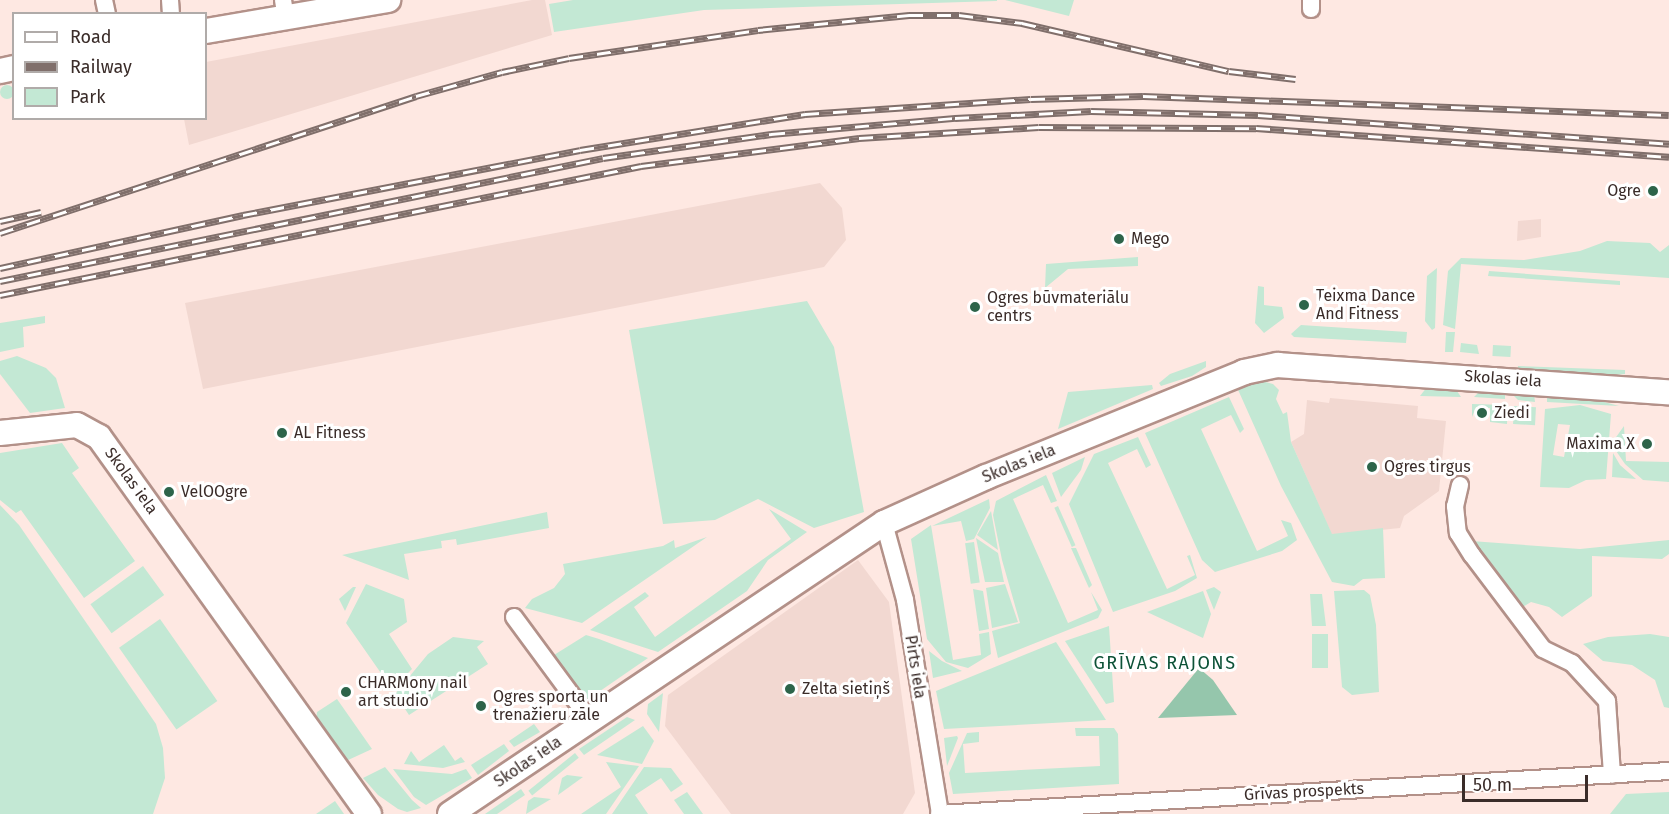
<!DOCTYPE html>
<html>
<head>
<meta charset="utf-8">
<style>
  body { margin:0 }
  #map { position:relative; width:1669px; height:814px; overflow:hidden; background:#fee8e2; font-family:"Fira Sans",sans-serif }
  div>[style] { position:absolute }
  .built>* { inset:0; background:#f2d8d1 }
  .green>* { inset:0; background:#c3e8d4; transform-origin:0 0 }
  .round { border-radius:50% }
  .forest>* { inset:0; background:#95c6ac }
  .roads { filter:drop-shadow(2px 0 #b39189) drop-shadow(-2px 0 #b39189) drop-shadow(0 2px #b39189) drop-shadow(0 -2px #b39189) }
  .minor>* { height:16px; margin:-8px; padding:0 8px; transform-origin:8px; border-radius:8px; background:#fff }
  .secondary>* { height:24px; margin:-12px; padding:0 12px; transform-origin:12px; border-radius:12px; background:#fff }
  .rail>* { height:7px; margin-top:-3.5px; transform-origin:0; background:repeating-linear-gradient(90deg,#fff 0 14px,#806f6b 0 28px); box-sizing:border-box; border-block:2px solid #806f6b }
  .dots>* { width:16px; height:16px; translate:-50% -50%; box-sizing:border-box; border:3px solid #fff; border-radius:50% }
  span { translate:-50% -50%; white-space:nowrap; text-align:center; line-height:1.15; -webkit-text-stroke:6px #fff; paint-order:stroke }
  .poi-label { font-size:16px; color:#3a2c29 }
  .right { translate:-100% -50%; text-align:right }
  .left { translate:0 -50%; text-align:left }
  .street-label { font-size:16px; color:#3a2c29 }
  .neighbourhood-label { font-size:18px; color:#0d5237; letter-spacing:1.5px }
  .legend { position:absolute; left:12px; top:12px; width:195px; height:108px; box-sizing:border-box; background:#fff; border:2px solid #b0aba9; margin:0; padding:8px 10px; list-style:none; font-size:18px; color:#3a2c29 }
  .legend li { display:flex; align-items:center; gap:12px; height:30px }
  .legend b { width:30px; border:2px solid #b0aba9 }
  .scale { position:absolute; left:1462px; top:775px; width:126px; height:27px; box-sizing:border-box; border:3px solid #3a2c29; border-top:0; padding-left:8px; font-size:18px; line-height:21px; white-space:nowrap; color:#3a2c29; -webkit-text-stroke:4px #fff; paint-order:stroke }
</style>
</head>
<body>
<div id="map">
  <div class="built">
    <i style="clip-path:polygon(532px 0,545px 0,552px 35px,189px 145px,184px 119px,206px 118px,206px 62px)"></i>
    <i style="clip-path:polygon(820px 183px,842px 208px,846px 240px,824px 267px,203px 389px,185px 303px)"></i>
    <i style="clip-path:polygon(1541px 219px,1541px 237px,1517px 241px,1518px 221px)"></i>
    <i style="clip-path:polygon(1330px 398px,1418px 406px,1417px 418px,1446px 421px,1439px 491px,1404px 516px,1400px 528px,1332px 535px,1291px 442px,1304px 434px,1307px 400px,1329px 403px)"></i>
    <i style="clip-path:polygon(858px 560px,889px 602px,915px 793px,903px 814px,731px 814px,665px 726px,668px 695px)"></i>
  </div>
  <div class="green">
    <i style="clip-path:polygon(573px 0,997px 0,997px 1px,704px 10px,554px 32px,549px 4px)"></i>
    <i style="clip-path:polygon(1005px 0,1074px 0,1069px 16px)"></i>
    <i class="round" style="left:0;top:85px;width:14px;height:14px"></i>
    <i style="clip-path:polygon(1607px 241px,1650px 243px,1660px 252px,1669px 245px,1669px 278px,1461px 264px,1455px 329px,1443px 325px,1448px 271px,1461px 258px,1524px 260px,1580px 251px)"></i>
    <i style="clip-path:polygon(1138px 257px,1138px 266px,1068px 269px,1045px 288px,1046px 264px)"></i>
    <i style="clip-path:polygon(1437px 268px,1435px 328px,1432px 330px,1425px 321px,1427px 276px)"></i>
    <i style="clip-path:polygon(1489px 271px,1620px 281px,1620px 285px,1488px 276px)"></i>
    <i style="clip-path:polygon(1258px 286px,1264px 287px,1264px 305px,1282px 307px,1284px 318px,1264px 333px,1255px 323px)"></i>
    <i style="clip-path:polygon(807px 301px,834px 347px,864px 512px,814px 528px,758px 499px,715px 520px,663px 524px,629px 330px)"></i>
    <i style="clip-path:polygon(45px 316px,45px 323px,23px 327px,24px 347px,0 352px,0 323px)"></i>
    <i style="clip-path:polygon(1301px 325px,1407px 332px,1406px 343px,1294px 337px,1291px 334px)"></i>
    <i style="clip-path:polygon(1446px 332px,1455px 332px,1453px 352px,1445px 352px)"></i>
    <i style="clip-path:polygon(1461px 343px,1477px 345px,1479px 354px,1460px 352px)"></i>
    <i style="left:1493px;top:345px;width:18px;height:11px;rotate:3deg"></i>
    <i style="clip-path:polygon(17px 356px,46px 368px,56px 378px,65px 408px,30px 413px,0 374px,0 361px)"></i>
    <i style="clip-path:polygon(1206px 361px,1206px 367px,1192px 376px,1161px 386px,1159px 383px,1170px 374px)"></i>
    <i style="clip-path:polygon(1518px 366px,1625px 370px,1625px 374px,1593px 377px,1517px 374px)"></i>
    <i style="clip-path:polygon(1254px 379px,1273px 384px,1279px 390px,1276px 399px,1283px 414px,1287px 412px,1291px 442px,1332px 534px,1383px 528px,1385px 578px,1363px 579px,1354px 586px,1332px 582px,1281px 486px,1235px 383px)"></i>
    <i style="clip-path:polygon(1152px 385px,1153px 389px,1058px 429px,1068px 392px)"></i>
    <i style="clip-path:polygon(1427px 387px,1455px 388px,1461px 397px,1420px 396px)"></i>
    <i style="clip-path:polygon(1480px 391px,1505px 392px,1505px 399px,1474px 397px)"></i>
    <i style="clip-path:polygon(1517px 392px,1534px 394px,1535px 402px,1518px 400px,1514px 396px)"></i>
    <i style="clip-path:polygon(1547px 396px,1593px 399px,1619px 406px,1547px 402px)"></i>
    <i style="clip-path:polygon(1229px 397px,1244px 429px,1240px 433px,1231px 415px,1201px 429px,1257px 551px,1288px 536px,1281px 520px,1291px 523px,1297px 540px,1282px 551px,1215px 572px,1202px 560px,1145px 433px)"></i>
    <i style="clip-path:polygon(1472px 404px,1508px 405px,1507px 424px,1490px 422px,1490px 408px,1476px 407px,1472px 417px)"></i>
    <i style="clip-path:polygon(evenodd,1580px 405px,1611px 414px,1606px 479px,1586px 480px,1569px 488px,1540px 487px,1545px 409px,1580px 405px,1558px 424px,1570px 425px,1564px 457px,1553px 455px,1558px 424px)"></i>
    <i style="left:1514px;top:406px;width:22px;height:18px;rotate:3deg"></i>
    <i style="clip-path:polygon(1624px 426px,1626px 461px,1669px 462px,1669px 482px,1643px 480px,1625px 464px,1614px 448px,1614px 440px)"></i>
    <i style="clip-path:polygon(1138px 437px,1151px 465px,1146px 468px,1137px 449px,1108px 463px,1167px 589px,1195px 575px,1187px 556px,1190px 555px,1197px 578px,1175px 591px,1113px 612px,1069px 504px,1094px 454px)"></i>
    <i style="clip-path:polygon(62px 443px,79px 468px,72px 473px,135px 561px,84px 598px,21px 510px,16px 513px,0 500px,0 453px)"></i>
    <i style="clip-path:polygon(1613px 453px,1620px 465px,1636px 479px,1612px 477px)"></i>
    <i style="clip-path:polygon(1085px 457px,1081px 470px,1061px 497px,1052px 473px)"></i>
    <i style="clip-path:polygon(1046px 475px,1057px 501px,1051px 503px,1043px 485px,1013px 499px,1068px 623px,1098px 610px,1091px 592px,1102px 610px,1098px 618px,998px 658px,992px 631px,1020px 623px,1002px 560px,993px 515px,996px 501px)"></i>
    <i style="clip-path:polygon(989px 499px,990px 508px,974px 539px,966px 541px,961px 521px,932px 526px)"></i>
    <i style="clip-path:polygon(0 505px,19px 525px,156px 724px,163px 748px,165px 778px,153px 814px,0 814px)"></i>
    <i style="left:1058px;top:506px;width:43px;height:4px;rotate:66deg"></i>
    <i style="clip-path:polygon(769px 509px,807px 532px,768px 560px,747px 591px,658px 652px,590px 630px,645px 592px,649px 596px,634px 607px,655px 637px,791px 539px)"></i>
    <i style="clip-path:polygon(991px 511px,998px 550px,977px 535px)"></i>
    <i style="clip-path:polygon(547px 512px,549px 528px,457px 545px,456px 539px,441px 541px,442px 548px,404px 554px,409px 580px,342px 555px)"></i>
    <i style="clip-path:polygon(931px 525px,953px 660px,981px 655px,979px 634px,989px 632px,991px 654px,968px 668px,946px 662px,927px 639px,911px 539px)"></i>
    <i style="clip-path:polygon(707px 537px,582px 623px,525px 608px,532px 599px,554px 588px,565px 574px,563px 564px,663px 546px,674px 540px,675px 548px)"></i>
    <i style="clip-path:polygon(976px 538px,998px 553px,1004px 582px,985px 582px)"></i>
    <i style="clip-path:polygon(1669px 540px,1669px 554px,1662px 559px,1592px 556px,1592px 596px,1562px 617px,1549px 607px,1531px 602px,1521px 608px,1471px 541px,1580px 549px)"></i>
    <i style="left:974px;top:542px;width:41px;height:9px;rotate:82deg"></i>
    <i style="clip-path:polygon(1071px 548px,1076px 548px,1092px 585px,1089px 588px)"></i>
    <i style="left:143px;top:566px;width:36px;height:65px;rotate:54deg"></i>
    <i style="clip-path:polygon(366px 584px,404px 599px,407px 622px,389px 634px,412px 669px,392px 689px,346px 623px)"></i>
    <i style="clip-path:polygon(1005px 584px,1018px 622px,992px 628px,986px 588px)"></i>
    <i style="clip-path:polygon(353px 587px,356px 587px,345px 611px,339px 599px)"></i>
    <i style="clip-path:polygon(1214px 587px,1221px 592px,1214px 610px,1206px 590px)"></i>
    <i style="clip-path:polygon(973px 589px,983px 591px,989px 629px,979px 631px)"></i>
    <i style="clip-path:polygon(1364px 590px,1370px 595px,1376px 625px,1379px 692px,1352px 695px,1342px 687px,1334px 591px)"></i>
    <i style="clip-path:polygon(1203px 591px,1211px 614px,1203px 638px,1147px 612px)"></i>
    <i style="clip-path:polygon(1310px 594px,1322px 594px,1326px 626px,1312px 626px)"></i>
    <i style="left:160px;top:619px;width:100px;height:50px;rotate:55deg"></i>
    <i style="clip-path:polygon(1109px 626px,1114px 702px,1106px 704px,1065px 641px)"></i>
    <i style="left:1312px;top:634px;width:16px;height:34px"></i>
    <i style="clip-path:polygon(1650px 634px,1669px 637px,1669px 708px,1664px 707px,1655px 680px,1632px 665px,1603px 661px,1583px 644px,1608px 637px)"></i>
    <i style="clip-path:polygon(586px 635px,599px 639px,648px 658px,587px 700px,554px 655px)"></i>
    <i style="clip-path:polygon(453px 637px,484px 641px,477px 647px,488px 664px,409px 715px,395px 694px,428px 654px)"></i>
    <i style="clip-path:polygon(1056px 642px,1106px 720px,944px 729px,936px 691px)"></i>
    <i style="clip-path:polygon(929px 651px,942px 661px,962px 671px,933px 678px)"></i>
    <i style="clip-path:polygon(663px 693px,659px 732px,647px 714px,648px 704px)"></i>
    <i style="clip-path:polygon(337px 699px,372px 749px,346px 761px,316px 721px,317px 712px)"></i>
    <i style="clip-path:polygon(627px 717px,635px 720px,584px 755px,579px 749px)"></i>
    <i style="clip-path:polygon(534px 724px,540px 732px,514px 747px,509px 741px)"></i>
    <i style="clip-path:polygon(643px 726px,654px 741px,642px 764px,597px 755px)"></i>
    <i style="clip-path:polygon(1075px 728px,1114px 728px,1118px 734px,1119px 784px,953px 794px,949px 773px,967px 733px,979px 732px,979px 742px,963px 744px,965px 773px,1100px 766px,1099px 736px,1076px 736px)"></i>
    <i style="clip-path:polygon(957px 736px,958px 738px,947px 766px,944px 738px)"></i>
    <i style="clip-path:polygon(504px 744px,509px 751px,478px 775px,471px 765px)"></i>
    <i style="clip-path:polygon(444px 745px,455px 761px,461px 757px,465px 762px,443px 768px,404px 764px,411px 751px,419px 762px)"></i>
    <i style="left:575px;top:753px;width:6px;height:60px;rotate:51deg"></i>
    <i style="clip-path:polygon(606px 762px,639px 766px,606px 814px,581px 814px,621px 787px)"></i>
    <i style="clip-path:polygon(385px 767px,412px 800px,421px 808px,407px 812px,398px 809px,378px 795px,363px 778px)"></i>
    <i style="clip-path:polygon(644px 767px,671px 768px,683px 784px,671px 792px,661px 778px,635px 795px,648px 814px,612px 814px)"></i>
    <i style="clip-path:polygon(393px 769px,452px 774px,466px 769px,472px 778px,426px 805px,414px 797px)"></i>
    <i style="clip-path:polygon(567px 775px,583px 777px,558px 795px,562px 778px)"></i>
    <i style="clip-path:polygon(521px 789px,525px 795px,497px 814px,485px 814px)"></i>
    <i style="clip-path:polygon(687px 792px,703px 814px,684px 814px,674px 800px)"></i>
    <i style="clip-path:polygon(1669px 792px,1669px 814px,1610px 814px,1626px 794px)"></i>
    <i style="clip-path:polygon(534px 797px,551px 799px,526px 814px,528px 801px)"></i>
    <i style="clip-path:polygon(335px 801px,344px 814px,316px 814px)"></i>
  </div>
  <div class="forest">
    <i style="clip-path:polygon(1199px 668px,1213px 680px,1237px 715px,1158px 718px)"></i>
  </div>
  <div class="roads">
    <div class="minor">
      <i style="left:104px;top:0;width:14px;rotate:78deg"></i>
      <i style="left:170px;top:0;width:14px;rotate:86deg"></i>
      <i style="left:283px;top:0;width:18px;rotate:81deg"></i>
      <i style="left:1311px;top:0;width:9px;rotate:90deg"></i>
      <i style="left:1460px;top:485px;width:22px;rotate:103deg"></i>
      <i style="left:1455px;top:506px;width:27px;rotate:84deg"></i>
      <i style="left:1458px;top:533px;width:26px;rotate:58deg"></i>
      <i style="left:1472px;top:555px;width:118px;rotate:52.9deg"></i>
      <i style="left:1543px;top:649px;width:32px;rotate:26deg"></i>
      <i style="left:1572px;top:663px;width:52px;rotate:47.4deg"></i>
      <i style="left:1607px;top:701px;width:74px;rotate:86.1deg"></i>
      <i style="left:884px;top:523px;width:80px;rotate:74.7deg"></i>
      <i style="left:905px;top:600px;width:216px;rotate:80.7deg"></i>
      <i style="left:514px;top:617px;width:128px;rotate:53.6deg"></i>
      <i style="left:939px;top:814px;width:731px;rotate:-3.37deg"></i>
    </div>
    <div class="secondary">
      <i style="left:206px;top:31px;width:185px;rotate:-9.7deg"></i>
      <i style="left:0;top:71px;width:14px;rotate:-12deg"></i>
      <i style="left:0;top:433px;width:77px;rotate:-5.9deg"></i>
      <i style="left:77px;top:425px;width:25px;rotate:29deg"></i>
      <i style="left:99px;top:437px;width:464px;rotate:54.4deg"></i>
      <i style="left:450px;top:814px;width:523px;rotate:-33.84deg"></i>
      <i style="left:884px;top:523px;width:112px;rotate:-24.3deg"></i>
      <i style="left:986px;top:477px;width:279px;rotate:-22.1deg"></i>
      <i style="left:1244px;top:372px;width:35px;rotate:-12deg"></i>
      <i style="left:1278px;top:365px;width:392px;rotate:4deg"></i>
    </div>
  </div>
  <div class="rail">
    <i style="left:0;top:221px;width:42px;rotate:-12.4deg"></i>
    <i style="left:0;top:233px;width:438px;rotate:-18.2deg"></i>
    <i style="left:416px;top:96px;width:89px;rotate:-15.6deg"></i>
    <i style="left:502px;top:72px;width:68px;rotate:-11.8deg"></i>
    <i style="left:569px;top:58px;width:191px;rotate:-8.4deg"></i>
    <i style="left:758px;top:30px;width:152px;rotate:-5.7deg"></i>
    <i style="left:909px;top:15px;width:50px"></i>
    <i style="left:959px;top:15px;width:64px;rotate:7.2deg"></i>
    <i style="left:1022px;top:23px;width:212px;rotate:13.1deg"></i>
    <i style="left:1229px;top:71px;width:67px;rotate:6.8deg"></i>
    <i style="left:0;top:268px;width:249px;rotate:-12.3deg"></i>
    <i style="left:243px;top:215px;width:343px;rotate:-10.9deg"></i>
    <i style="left:580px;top:150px;width:228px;rotate:-9.1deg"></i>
    <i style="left:805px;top:114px;width:226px;rotate:-3.8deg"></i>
    <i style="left:1031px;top:99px;width:112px;rotate:-1.5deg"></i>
    <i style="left:1143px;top:96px;width:526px;rotate:2.07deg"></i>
    <i style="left:0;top:281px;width:615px;rotate:-11.53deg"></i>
    <i style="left:603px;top:158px;width:170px;rotate:-8.1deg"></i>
    <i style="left:771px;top:134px;width:185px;rotate:-5deg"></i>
    <i style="left:955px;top:118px;width:136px;rotate:-2.9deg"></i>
    <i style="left:1091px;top:111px;width:167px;rotate:1.4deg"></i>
    <i style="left:1258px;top:115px;width:412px;rotate:4deg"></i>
    <i style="left:0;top:295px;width:654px;rotate:-11.38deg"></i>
    <i style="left:641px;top:166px;width:220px;rotate:-7.3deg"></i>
    <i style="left:859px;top:138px;width:180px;rotate:-3.5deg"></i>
    <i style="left:1039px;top:127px;width:217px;rotate:0.3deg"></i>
    <i style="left:1256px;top:128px;width:414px;rotate:4deg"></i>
  </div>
  <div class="dots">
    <i style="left:1653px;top:191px;background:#2d644a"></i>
    <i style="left:1119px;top:239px;background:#2d644a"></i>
    <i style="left:1304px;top:305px;background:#2d644a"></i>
    <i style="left:975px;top:307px;background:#2d644a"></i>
    <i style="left:1482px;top:413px;background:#2d644a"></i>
    <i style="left:282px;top:433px;background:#2d644a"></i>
    <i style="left:1647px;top:444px;background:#2d644a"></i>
    <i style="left:1372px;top:467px;background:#2d644a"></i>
    <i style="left:169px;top:492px;background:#2d644a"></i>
    <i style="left:790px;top:689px;background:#2d644a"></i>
    <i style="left:346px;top:692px;background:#2d644a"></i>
    <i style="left:481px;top:706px;background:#2d644a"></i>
  </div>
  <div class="poi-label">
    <span class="right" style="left:1641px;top:191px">Ogre</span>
    <span class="left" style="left:1131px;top:239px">Mego</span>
    <span class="left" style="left:1316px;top:305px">Teixma Dance<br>And Fitness</span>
    <span class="left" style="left:987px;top:307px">Ogres būvmateriālu<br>centrs</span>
    <span class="left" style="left:1494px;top:413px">Ziedi</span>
    <span class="left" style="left:294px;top:433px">AL Fitness</span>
    <span class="right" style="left:1635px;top:444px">Maxima X</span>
    <span class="left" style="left:1384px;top:467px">Ogres tirgus</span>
    <span class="left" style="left:181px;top:492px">VelOOgre</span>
    <span class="left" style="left:358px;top:692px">CHARMony nail<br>art studio</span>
    <span class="left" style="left:802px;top:689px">Zelta sietiņš</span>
    <span class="left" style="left:493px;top:706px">Ogres sporta un<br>trenažieru zāle</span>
  </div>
  <div class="street-label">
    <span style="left:1503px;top:379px;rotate:4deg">Skolas iela</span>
    <span style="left:1019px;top:464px;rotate:-22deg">Skolas iela</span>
    <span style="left:131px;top:481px;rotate:54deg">Skolas iela</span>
    <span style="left:915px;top:667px;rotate:81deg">Pirts iela</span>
    <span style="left:528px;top:762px;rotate:-34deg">Skolas iela</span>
    <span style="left:1304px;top:792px;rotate:-3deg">Grīvas prospekts</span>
  </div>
  <div class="neighbourhood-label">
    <span style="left:1165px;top:663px">GRĪVAS RAJONS</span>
  </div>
  <ul class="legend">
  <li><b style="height:8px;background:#fff"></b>Road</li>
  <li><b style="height:8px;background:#806f6b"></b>Railway</li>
  <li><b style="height:16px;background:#c3e8d4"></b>Park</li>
  </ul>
  <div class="scale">50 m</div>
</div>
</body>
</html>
